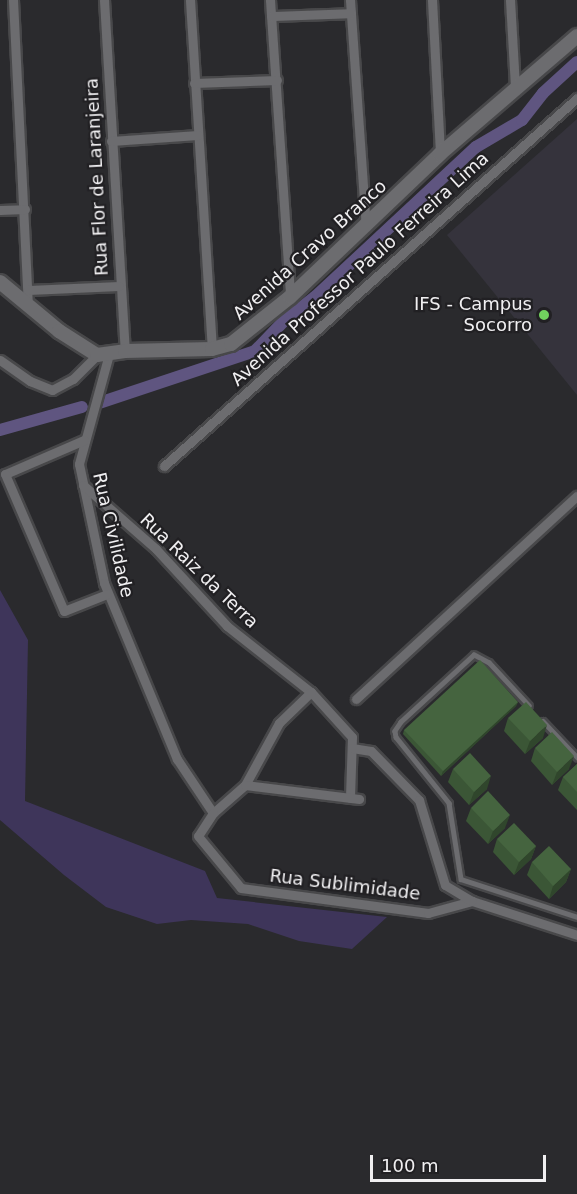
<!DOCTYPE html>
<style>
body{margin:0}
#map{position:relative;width:577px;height:1194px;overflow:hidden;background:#2a2a2d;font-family:"DejaVu Sans",sans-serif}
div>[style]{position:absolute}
.built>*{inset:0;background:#35333c}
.green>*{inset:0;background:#3e355a}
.canal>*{height:12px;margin:-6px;padding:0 6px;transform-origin:6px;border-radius:6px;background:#5f5580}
.roads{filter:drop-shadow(2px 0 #48484a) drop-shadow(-2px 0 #48484a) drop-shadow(0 2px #48484a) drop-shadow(0 -2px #48484a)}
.lane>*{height:4.5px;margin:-2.25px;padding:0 2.25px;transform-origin:2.25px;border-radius:2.25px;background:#6c6c6f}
.street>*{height:9px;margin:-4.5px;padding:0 4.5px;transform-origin:4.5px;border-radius:4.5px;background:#6c6c6f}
.secondary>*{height:14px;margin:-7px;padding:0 7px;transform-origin:7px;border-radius:7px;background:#6c6c6f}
.wall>*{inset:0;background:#3b5636}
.shaded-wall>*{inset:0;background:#30462c}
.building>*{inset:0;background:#45643f}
.dots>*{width:16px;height:16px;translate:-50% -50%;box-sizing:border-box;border:3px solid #212023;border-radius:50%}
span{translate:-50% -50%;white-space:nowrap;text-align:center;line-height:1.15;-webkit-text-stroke:4.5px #212023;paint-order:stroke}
.street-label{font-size:18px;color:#f0eff1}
.poi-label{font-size:18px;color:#f0eff1}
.right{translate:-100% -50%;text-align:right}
.scale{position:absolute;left:370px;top:1155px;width:176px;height:27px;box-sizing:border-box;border:3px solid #f0eff1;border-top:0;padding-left:8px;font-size:18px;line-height:21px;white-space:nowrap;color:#f0eff1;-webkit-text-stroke:4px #212023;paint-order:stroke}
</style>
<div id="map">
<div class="built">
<div style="clip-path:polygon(577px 119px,577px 395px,447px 235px)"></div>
</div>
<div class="green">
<div style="clip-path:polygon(0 590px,28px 640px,25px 801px,205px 871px,217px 898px,387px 917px,352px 949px,299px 941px,248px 924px,191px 920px,157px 924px,106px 907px,64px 875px,0 820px)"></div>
</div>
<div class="canal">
<div style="left:99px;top:403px;width:164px;rotate:-18.4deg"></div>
<div style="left:255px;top:351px;width:42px;rotate:-46deg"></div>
<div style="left:284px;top:321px;width:39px;rotate:-38deg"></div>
<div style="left:315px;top:297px;width:220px;rotate:-43deg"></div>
<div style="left:476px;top:147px;width:53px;rotate:-30.4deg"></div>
<div style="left:522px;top:120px;width:34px;rotate:-52deg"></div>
<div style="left:543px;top:93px;width:46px;rotate:-42.4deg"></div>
<div style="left:0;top:430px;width:85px;rotate:-15.7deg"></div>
</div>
<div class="roads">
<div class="lane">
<div style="left:529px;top:706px;width:59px;rotate:-132.9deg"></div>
<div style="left:489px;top:663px;width:17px;rotate:-152deg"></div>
<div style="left:474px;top:655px;width:99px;rotate:137.5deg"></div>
<div style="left:401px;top:722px;width:11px;rotate:124deg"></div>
<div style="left:395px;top:731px;width:6px;rotate:81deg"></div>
<div style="left:396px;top:737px;width:85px;rotate:51.2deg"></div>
<div style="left:449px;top:803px;width:77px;rotate:81deg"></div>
<div style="left:461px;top:879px;width:122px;rotate:18.1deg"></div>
<div style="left:543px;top:721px;width:50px;rotate:46.6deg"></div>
</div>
<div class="street">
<div style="left:13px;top:0;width:306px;rotate:87.2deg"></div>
<div style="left:104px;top:0;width:352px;rotate:86.6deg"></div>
<div style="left:190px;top:0;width:350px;rotate:86.4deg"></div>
<div style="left:270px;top:0;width:298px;rotate:86.1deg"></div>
<div style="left:350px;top:0;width:227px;rotate:86deg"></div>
<div style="left:432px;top:0;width:154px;rotate:87deg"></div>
<div style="left:510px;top:0;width:88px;rotate:86.7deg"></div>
<div style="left:271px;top:16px;width:80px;rotate:-2.1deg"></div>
<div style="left:194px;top:83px;width:83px;rotate:-2.1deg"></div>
<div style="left:111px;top:141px;width:87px;rotate:-3.9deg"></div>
<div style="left:0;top:210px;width:25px;rotate:-2deg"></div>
<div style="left:28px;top:290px;width:91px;rotate:-2.5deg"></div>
<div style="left:109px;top:354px;width:114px;rotate:105.3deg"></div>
<div style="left:79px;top:464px;width:122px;rotate:78.1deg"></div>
<div style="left:104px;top:583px;width:191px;rotate:67.5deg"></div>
<div style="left:177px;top:759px;width:65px;rotate:56.3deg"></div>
<div style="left:0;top:360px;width:37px;rotate:35deg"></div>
<div style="left:30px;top:381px;width:24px;rotate:22deg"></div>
<div style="left:52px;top:390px;width:24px;rotate:-28deg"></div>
<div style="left:73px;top:379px;width:34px;rotate:-45deg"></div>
<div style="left:84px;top:440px;width:86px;rotate:156.7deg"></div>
<div style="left:5px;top:474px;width:149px;rotate:66.7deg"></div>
<div style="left:64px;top:611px;width:46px;rotate:-21.6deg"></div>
<div style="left:164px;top:466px;width:553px;rotate:-41.7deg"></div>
<div style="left:83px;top:485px;width:97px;rotate:41.2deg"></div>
<div style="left:156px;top:549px;width:105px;rotate:47.3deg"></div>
<div style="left:227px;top:626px;width:107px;rotate:38.2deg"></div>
<div style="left:311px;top:692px;width:61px;rotate:47.7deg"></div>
<div style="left:352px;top:737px;width:61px;rotate:91.9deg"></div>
<div style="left:311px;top:692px;width:45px;rotate:135.9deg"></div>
<div style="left:279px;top:723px;width:71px;rotate:118.7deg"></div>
<div style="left:245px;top:785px;width:43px;rotate:138.8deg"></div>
<div style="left:213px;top:813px;width:27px;rotate:123deg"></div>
<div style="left:198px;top:836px;width:67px;rotate:50.4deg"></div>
<div style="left:241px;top:888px;width:189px;rotate:7.6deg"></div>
<div style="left:428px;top:913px;width:46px;rotate:-15.3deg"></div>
<div style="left:472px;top:901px;width:110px;rotate:17.9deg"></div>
<div style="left:356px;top:699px;width:300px;rotate:-42.6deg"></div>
<div style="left:352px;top:748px;width:19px;rotate:9deg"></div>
<div style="left:371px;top:751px;width:69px;rotate:45.6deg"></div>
<div style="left:419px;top:800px;width:89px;rotate:73deg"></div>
<div style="left:445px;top:885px;width:31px;rotate:31deg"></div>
<div style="left:245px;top:785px;width:115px;rotate:7deg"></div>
</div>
<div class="secondary">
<div style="left:0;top:282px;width:77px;rotate:39.7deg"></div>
<div style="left:59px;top:331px;width:45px;rotate:32.3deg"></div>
<div style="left:97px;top:355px;width:28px;rotate:-8deg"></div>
<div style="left:125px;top:351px;width:87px;rotate:-1.3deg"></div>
<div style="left:212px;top:349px;width:20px;rotate:-15deg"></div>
<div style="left:231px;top:344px;width:75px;rotate:-38.5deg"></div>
<div style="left:290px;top:297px;width:207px;rotate:-43.6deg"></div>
<div style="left:440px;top:154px;width:181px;rotate:-40.7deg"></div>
</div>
</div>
<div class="wall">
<div style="clip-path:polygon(518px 702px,516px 706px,441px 776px,403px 734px,404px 730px)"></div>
<div style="clip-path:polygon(508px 718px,543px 738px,525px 754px,504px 731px)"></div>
<div style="clip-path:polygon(535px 748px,569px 769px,552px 785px,531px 761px)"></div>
<div style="clip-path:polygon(577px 764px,577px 810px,558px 790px,563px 777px)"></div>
<div style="clip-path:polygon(453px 769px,487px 789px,469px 805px,448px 782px)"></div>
<div style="clip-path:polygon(471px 808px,505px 828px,488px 844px,466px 821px)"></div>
<div style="clip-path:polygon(497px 839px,536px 846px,531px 859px,514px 875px,493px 852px)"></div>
<div style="clip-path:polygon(532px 862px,571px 869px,566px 882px,549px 899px,527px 875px)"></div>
</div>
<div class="shaded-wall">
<div style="clip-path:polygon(518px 702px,516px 706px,441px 776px,443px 771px)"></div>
<div style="clip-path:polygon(547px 725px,543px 738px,525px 754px,530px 741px)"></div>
<div style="clip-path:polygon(574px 756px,569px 769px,552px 785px,557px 772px)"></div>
<div style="clip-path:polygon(491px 776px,487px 789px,469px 805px,474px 792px)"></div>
<div style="clip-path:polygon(510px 815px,505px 828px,488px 844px,493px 831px)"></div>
<div style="clip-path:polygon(536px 846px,531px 859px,514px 875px,519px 862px)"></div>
<div style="clip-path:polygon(571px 869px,566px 882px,549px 899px,553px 886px)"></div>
</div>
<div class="building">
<div style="clip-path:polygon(480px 660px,518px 702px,443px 771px,404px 730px)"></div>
<div style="clip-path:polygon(526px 702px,547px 725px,530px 741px,508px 718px)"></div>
<div style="clip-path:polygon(552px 732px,574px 756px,557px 772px,535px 748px)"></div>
<div style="clip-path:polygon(470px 753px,491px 776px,474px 792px,453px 769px)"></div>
<div style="clip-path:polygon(577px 764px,577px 792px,563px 777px)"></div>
<div style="clip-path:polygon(488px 791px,510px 815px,493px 831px,471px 808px)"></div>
<div style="clip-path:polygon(514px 823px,536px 846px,519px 862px,497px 839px)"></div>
<div style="clip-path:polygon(549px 846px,571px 869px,553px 886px,532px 862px)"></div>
</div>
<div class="dots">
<div style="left:544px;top:315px;background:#71d25e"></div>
</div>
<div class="street-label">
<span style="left:97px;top:177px;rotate:-93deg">Rua Flor de Laranjeira</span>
<span style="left:310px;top:250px;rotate:-42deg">Avenida Cravo Branco</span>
<span style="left:360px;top:269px;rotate:-42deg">Avenida Professor Paulo Ferreira Lima</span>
<span style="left:113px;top:535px;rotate:77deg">Rua Civilidade</span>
<span style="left:199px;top:571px;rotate:44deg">Rua Raiz da Terra</span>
<span style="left:345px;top:885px;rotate:7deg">Rua Sublimidade</span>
</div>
<div class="poi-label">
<span class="right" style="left:532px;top:315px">IFS - Campus<br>Socorro</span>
</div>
<div class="scale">100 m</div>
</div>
